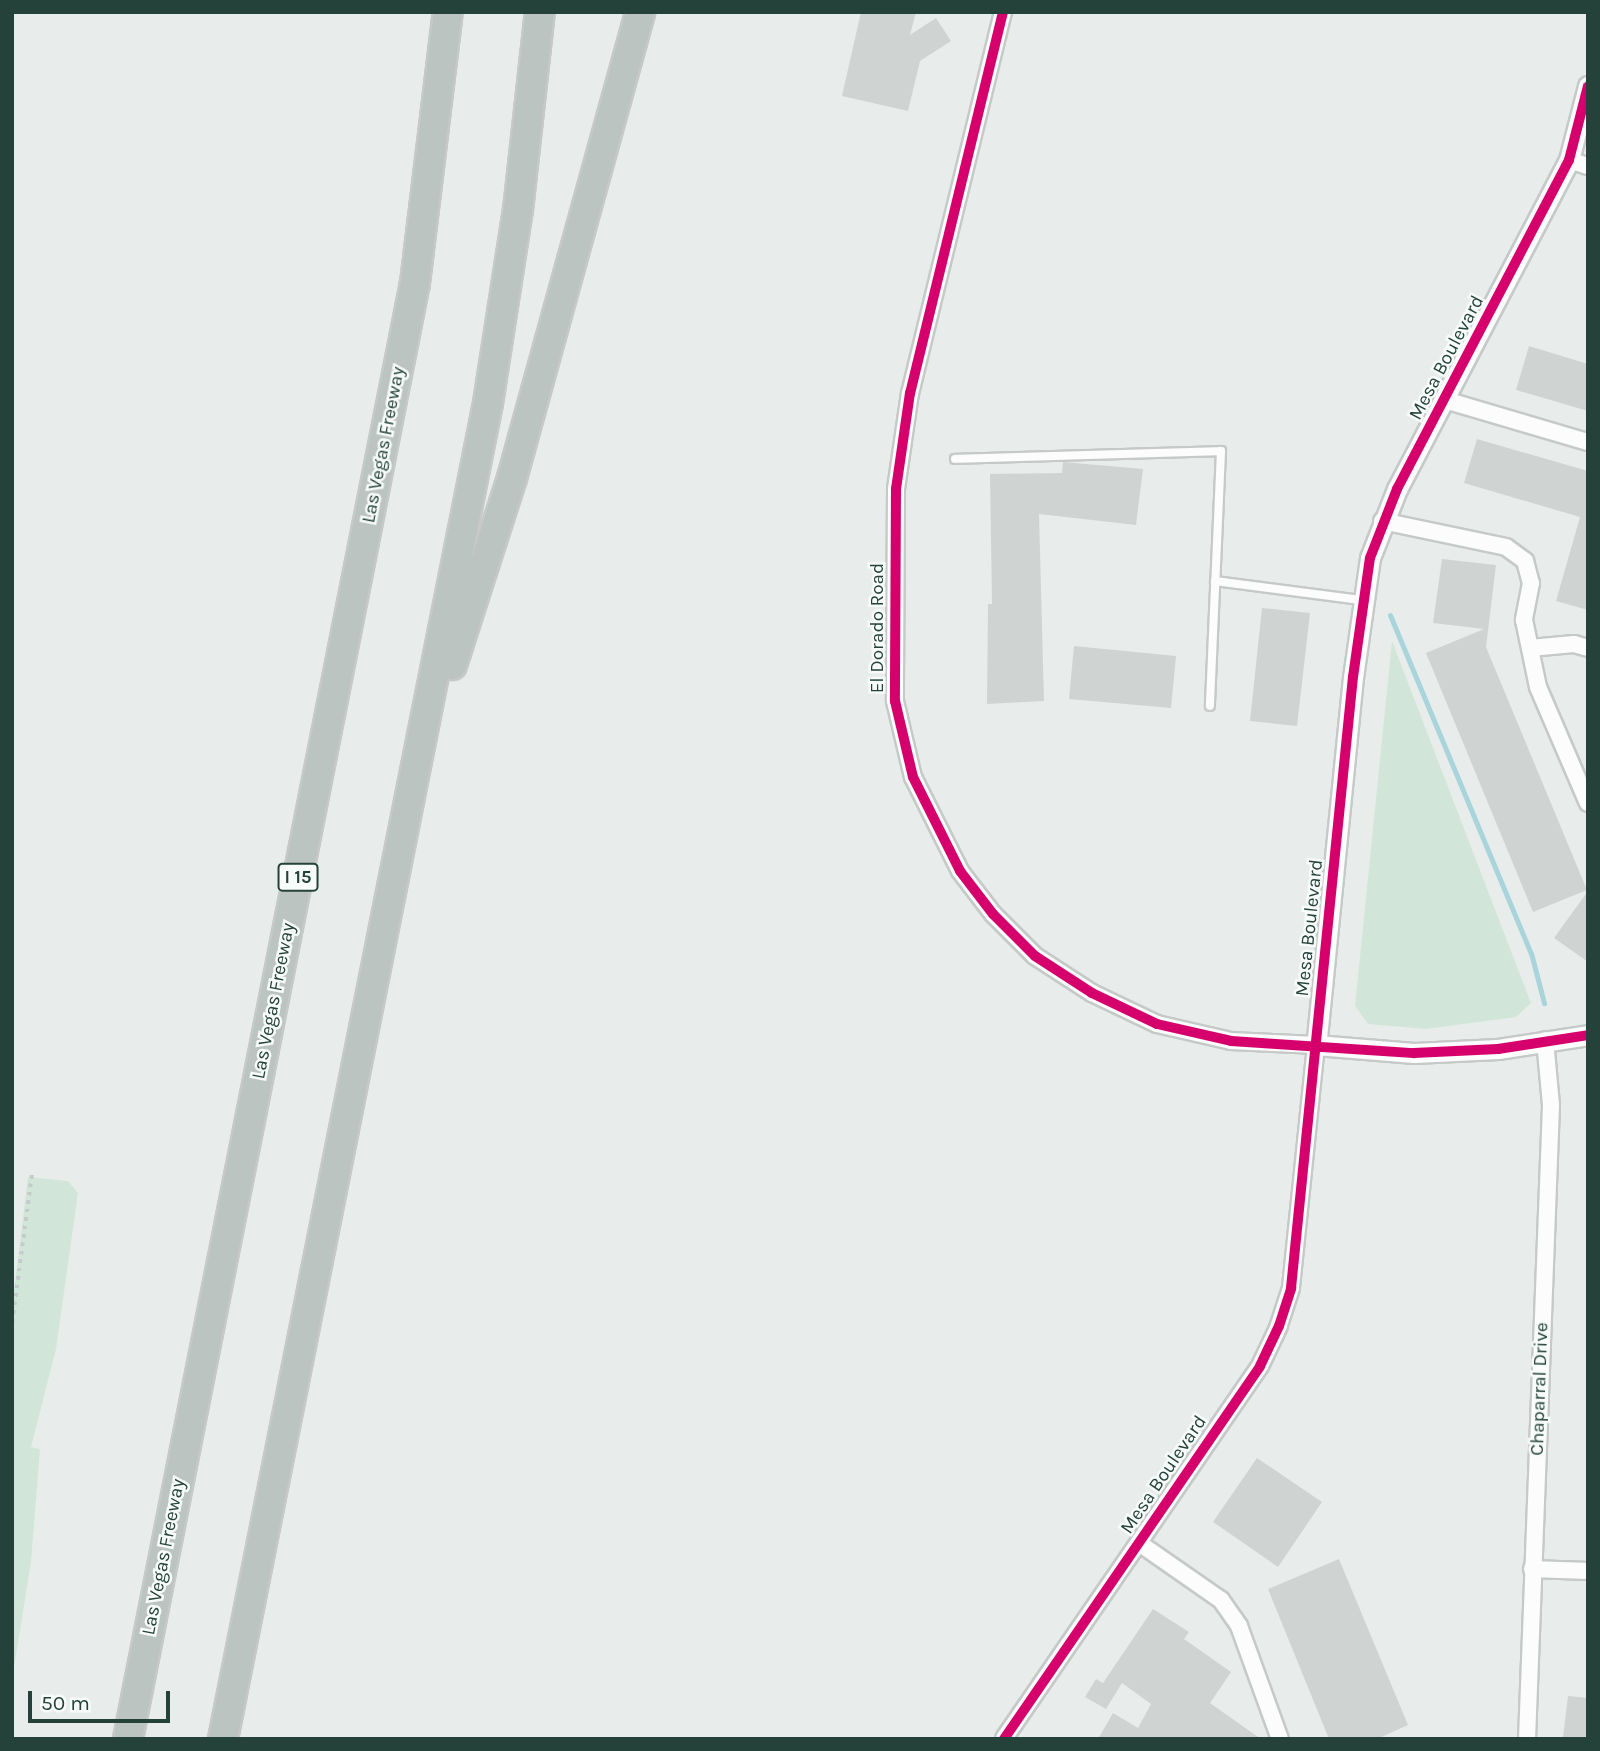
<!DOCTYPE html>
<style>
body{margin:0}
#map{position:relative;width:1600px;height:1751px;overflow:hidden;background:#e8edeb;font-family:Karla,sans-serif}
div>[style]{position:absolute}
.green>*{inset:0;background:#d1e6d8}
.stream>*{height:5px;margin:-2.5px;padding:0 2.5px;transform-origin:2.5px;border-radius:2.5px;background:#a9d4db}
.building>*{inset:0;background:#cfd4d2}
.path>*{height:3.5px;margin-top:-1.75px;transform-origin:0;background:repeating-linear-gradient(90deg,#c3ccca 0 3.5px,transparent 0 8.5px)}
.roads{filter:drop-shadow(2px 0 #c5cac8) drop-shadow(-2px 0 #c5cac8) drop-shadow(0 2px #c5cac8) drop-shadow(0 -2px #c5cac8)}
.service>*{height:8px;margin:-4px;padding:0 4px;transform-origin:4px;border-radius:4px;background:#fcfcfc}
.minor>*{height:16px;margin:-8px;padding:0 8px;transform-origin:8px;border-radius:8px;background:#fcfcfc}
.tertiary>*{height:19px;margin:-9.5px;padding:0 9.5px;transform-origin:9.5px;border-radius:9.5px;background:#fcfcfc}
.motorway>*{height:28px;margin:-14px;padding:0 14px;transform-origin:14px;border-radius:14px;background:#bcc4c2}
.cycleway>*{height:10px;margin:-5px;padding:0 5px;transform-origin:5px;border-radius:5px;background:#d6006c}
span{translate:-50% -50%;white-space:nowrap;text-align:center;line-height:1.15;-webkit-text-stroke:5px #f7fbf9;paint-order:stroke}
.shield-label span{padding:2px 5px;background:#f7fbf9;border:2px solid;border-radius:5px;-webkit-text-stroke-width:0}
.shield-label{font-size:18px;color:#24423a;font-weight:700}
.street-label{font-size:19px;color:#24423a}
.frame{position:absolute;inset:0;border:14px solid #24423a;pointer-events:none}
.scale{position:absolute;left:28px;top:1691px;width:142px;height:32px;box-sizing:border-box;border:4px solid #24423a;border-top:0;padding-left:9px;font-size:21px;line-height:24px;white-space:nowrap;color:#24423a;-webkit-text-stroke:5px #f7fbf9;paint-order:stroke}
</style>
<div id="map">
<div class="green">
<div style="clip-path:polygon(1392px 641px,1531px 1003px,1516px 1017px,1426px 1029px,1368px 1024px,1355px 1006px)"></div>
<div style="clip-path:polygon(28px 1177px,68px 1181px,78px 1193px,56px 1349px,31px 1447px,40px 1449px,31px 1562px,12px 1680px,12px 1308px)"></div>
</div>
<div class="stream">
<div style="left:1390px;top:615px;width:366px;rotate:67.4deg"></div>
<div style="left:1531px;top:953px;width:52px;rotate:75.4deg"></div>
</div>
<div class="building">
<div style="clip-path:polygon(861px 12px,916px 12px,910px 35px,936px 18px,951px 41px,920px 61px,908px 111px,842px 96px)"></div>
<div style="clip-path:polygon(1529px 346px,1588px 364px,1588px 411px,1516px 390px)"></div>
<div style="clip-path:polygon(1477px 439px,1588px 471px,1588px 610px,1556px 601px,1580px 517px,1464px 483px)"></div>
<div style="clip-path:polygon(1063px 462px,1143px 469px,1136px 525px,1039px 514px,1044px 701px,987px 704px,988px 604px,992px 604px,990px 474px,1062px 473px)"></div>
<div style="clip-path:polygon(1442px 559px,1496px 565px,1486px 647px,1587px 890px,1533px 912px,1426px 653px,1484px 629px,1433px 623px)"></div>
<div style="clip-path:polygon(1262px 608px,1310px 613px,1297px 726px,1250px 721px)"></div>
<div style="clip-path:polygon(1074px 646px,1176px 656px,1171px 708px,1069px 699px)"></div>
<div style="clip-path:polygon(1588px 891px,1588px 962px,1554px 938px)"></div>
<div style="clip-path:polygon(1257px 1458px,1322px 1502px,1278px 1567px,1213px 1522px)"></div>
<div style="clip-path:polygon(1339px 1559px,1408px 1725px,1377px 1739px,1329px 1739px,1268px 1589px)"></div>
<div style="clip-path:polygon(1153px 1609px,1189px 1632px,1184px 1639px,1231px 1672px,1210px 1703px,1261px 1739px,1098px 1739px,1113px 1713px,1138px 1728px,1151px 1704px,1122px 1683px,1106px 1709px,1085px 1697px,1096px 1679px,1103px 1683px)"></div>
<div style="clip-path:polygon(1568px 1696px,1588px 1698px,1588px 1739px,1563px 1737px)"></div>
</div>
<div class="path">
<div style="left:12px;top:1322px;width:150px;rotate:-82.4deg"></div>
</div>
<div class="roads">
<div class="service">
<div style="left:955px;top:459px;width:266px;rotate:-1.7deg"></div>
<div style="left:1221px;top:451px;width:255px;rotate:92.5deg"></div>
<div style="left:1215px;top:581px;width:147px;rotate:7.4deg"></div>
</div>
<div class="minor">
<div style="left:1003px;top:12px;width:392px;rotate:103.7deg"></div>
<div style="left:910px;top:393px;width:97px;rotate:98.3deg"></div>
<div style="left:896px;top:489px;width:212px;rotate:90.3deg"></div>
<div style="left:895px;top:701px;width:78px;rotate:76.7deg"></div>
<div style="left:913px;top:777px;width:105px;rotate:63.4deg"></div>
<div style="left:960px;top:871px;width:54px;rotate:52.5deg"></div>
<div style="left:993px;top:914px;width:59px;rotate:45deg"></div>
<div style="left:1035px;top:956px;width:68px;rotate:33deg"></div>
<div style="left:1092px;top:993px;width:72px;rotate:25.5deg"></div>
<div style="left:1157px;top:1024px;width:76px;rotate:12.9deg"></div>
<div style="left:1231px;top:1041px;width:85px;rotate:2.7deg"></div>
<div style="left:1316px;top:1045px;width:244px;rotate:95.9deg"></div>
<div style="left:1291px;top:1288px;width:40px;rotate:108deg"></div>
<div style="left:1279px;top:1326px;width:44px;rotate:115.4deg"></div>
<div style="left:1260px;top:1366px;width:452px;rotate:124.5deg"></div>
<div style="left:1569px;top:160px;width:20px;rotate:18deg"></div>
<div style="left:1445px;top:400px;width:149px;rotate:16.4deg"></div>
<div style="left:1382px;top:521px;width:127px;rotate:11.8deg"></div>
<div style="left:1506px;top:547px;width:24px;rotate:36deg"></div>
<div style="left:1525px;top:561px;width:23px;rotate:75deg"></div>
<div style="left:1531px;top:583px;width:38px;rotate:101deg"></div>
<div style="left:1524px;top:620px;width:68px;rotate:78.2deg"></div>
<div style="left:1538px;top:687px;width:126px;rotate:66.7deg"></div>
<div style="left:1530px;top:648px;width:44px;rotate:-5.2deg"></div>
<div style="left:1574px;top:644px;width:15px;rotate:16deg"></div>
<div style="left:1139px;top:1543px;width:100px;rotate:34.8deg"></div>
<div style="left:1221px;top:1600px;width:32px;rotate:55deg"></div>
<div style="left:1239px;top:1626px;width:120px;rotate:70.1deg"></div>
<div style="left:1532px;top:1569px;width:56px;rotate:2deg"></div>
<div style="left:1527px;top:1739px;width:634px;rotate:-87.83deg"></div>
<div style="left:1551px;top:1105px;width:65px;rotate:-95.3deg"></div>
</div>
<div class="tertiary">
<div style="left:1588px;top:86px;width:76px;rotate:104.4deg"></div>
<div style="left:1569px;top:160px;width:371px;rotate:117.6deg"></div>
<div style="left:1397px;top:489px;width:74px;rotate:111.4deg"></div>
<div style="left:1370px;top:558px;width:120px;rotate:98.1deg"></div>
<div style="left:1353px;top:677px;width:370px;rotate:95.7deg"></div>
<div style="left:1316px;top:1045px;width:98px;rotate:4.7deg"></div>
<div style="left:1414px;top:1053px;width:84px;rotate:-2.7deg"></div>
<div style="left:1498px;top:1049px;width:91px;rotate:-8.8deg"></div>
</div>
<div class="motorway">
<div style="left:452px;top:665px;width:196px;rotate:-72.2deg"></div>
<div style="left:512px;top:478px;width:483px;rotate:-74.6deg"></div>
<div style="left:128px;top:1739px;width:1484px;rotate:-78.85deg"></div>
<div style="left:415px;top:283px;width:273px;rotate:-83.1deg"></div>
<div style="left:223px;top:1739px;width:1362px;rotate:-78.78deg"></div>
<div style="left:488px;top:403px;width:195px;rotate:-81.2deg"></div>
<div style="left:518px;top:210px;width:199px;rotate:-83.7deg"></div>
</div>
</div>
<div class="cycleway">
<div style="left:1003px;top:12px;width:392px;rotate:103.7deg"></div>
<div style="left:910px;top:393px;width:97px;rotate:98.3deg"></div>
<div style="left:896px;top:489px;width:212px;rotate:90.3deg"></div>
<div style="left:895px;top:701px;width:78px;rotate:76.7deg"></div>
<div style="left:913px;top:777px;width:105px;rotate:63.4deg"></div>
<div style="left:960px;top:871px;width:54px;rotate:52.5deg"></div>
<div style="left:993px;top:914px;width:59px;rotate:45deg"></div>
<div style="left:1035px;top:956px;width:68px;rotate:33deg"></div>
<div style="left:1092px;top:993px;width:72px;rotate:25.5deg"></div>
<div style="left:1157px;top:1024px;width:76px;rotate:12.9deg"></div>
<div style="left:1231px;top:1041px;width:183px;rotate:3.8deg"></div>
<div style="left:1414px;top:1053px;width:84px;rotate:-2.7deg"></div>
<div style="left:1498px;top:1049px;width:91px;rotate:-8.8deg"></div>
<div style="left:1004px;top:1739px;width:452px;rotate:-55.5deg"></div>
<div style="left:1260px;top:1366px;width:44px;rotate:-64.6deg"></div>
<div style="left:1279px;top:1326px;width:40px;rotate:-72deg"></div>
<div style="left:1291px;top:1288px;width:614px;rotate:-84.21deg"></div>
<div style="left:1353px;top:677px;width:120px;rotate:-81.9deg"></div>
<div style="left:1370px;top:558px;width:74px;rotate:-68.6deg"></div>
<div style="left:1397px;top:489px;width:371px;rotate:-62.4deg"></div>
<div style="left:1569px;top:160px;width:76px;rotate:-75.6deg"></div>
</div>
<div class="shield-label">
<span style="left:298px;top:877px">I 15</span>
</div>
<div class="street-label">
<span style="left:1447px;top:358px;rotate:-62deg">Mesa Boulevard</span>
<span style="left:384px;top:445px;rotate:-79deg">Las Vegas Freeway</span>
<span style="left:878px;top:628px;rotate:-90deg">El Dorado Road</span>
<span style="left:1310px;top:928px;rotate:-84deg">Mesa Boulevard</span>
<span style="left:274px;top:1001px;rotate:-79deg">Las Vegas Freeway</span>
<span style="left:1540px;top:1389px;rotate:-88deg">Chaparral Drive</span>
<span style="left:1164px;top:1475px;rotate:-56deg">Mesa Boulevard</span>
<span style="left:164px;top:1557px;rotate:-79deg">Las Vegas Freeway</span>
</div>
<div class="frame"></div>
<div class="scale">50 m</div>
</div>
